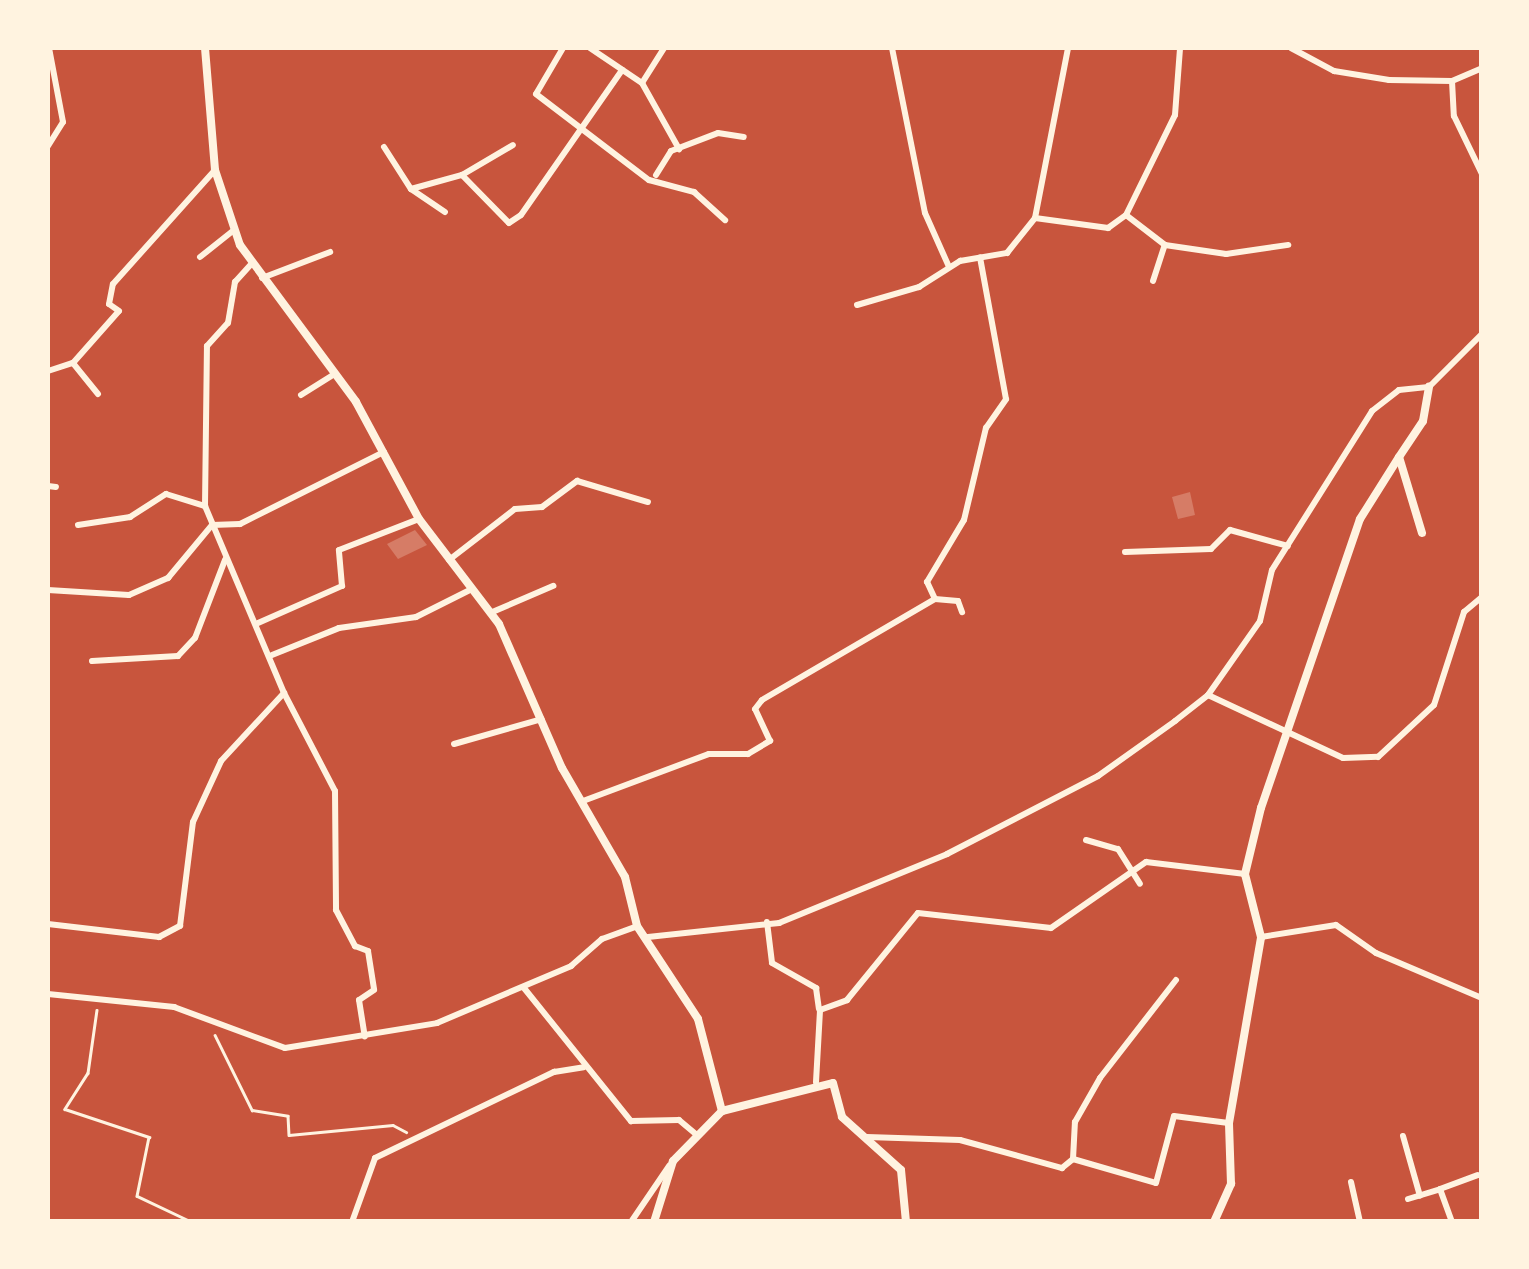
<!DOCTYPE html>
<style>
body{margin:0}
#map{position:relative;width:1529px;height:1269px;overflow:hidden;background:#c8553d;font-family:Commissioner,sans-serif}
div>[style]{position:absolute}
.building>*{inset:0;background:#d67c66}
.path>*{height:2.5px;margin:-1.25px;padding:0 1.25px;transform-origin:1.25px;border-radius:1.25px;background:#fff3e0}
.minor>*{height:6px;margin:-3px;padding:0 3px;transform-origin:3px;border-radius:3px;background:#fff3e0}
.tertiary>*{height:8px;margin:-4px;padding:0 4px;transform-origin:4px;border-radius:4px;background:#fff3e0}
span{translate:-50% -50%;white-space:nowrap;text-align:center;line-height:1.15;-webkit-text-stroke:8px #fff3e0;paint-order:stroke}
.frame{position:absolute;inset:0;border:50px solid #fff3e0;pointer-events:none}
</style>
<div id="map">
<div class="building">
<div style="clip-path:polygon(1190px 492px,1195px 515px,1178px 519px,1172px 497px)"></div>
<div style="clip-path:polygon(415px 530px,427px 545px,398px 559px,387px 544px)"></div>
</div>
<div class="path">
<div style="left:97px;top:1010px;width:64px;rotate:98.1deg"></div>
<div style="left:88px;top:1073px;width:43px;rotate:122.6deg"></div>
<div style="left:65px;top:1109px;width:89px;rotate:18.4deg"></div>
<div style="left:149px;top:1137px;width:60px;rotate:101.5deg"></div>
<div style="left:137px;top:1196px;width:61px;rotate:25.3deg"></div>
<div style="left:215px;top:1035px;width:84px;rotate:63.7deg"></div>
<div style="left:252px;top:1110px;width:36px;rotate:9deg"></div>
<div style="left:288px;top:1116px;width:19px;rotate:87deg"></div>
<div style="left:289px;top:1135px;width:104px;rotate:-5.5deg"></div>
<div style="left:393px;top:1125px;width:15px;rotate:28deg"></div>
</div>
<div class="minor">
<div style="left:563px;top:48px;width:53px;rotate:120.4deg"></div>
<div style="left:536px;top:94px;width:142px;rotate:37.3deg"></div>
<div style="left:649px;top:180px;width:47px;rotate:14.9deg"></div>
<div style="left:694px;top:192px;width:42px;rotate:42.1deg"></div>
<div style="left:590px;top:48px;width:63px;rotate:33.9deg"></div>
<div style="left:642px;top:83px;width:76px;rotate:60.7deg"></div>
<div style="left:892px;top:48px;width:168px;rotate:78.7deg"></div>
<div style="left:925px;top:213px;width:59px;rotate:66deg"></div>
<div style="left:1291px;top:48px;width:49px;rotate:28.1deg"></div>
<div style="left:1334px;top:71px;width:56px;rotate:9.3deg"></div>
<div style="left:1389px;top:80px;width:63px;rotate:0.9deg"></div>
<div style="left:1452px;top:81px;width:33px;rotate:-23deg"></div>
<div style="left:1452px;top:81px;width:35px;rotate:87deg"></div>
<div style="left:1454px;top:116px;width:64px;rotate:64.2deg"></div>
<div style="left:642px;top:83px;width:41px;rotate:-57.8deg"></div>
<div style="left:48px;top:146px;width:28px;rotate:-58deg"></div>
<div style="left:63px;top:122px;width:75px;rotate:-100.7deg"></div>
<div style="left:384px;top:147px;width:50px;rotate:57.3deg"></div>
<div style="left:411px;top:189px;width:41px;rotate:34.1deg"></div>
<div style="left:462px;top:175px;width:67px;rotate:45.6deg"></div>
<div style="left:509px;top:223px;width:14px;rotate:-34deg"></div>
<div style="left:521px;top:215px;width:177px;rotate:-55.1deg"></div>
<div style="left:656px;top:175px;width:28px;rotate:-58deg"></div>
<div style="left:671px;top:151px;width:50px;rotate:-21deg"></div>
<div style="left:718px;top:133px;width:26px;rotate:9deg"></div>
<div style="left:411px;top:189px;width:53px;rotate:-15.4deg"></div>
<div style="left:462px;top:175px;width:59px;rotate:-30.5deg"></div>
<div style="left:1035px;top:218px;width:173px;rotate:-79deg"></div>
<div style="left:1165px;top:245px;width:62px;rotate:8.4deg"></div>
<div style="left:1226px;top:254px;width:63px;rotate:-8.3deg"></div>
<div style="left:200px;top:257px;width:43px;rotate:-38.5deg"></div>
<div style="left:262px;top:278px;width:73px;rotate:-20.9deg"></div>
<div style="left:1153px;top:281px;width:38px;rotate:-72deg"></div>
<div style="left:1165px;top:245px;width:49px;rotate:-142.4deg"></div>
<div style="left:1126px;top:215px;width:111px;rotate:-63.9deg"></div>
<div style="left:1175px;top:115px;width:67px;rotate:-85.7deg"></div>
<div style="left:857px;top:305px;width:65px;rotate:-16.2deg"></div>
<div style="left:919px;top:287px;width:49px;rotate:-32.4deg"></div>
<div style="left:960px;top:261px;width:48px;rotate:-9.7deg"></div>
<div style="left:1007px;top:253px;width:45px;rotate:-51.3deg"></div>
<div style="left:1035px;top:218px;width:74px;rotate:7.8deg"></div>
<div style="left:1108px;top:228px;width:22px;rotate:-36deg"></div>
<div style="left:48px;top:371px;width:26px;rotate:-18deg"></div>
<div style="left:98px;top:394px;width:40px;rotate:-129deg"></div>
<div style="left:73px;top:363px;width:69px;rotate:-48.5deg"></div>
<div style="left:119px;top:311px;width:12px;rotate:-145deg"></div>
<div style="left:109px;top:304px;width:20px;rotate:-79deg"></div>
<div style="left:113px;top:284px;width:153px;rotate:-48.2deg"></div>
<div style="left:301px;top:395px;width:40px;rotate:-32deg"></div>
<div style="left:48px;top:486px;width:8px;rotate:7deg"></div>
<div style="left:78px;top:525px;width:53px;rotate:-8.7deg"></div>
<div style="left:130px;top:517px;width:43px;rotate:-32.6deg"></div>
<div style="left:166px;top:494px;width:41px;rotate:17.1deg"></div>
<div style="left:1125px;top:552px;width:86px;rotate:-2deg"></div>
<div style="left:1211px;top:549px;width:27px;rotate:-45deg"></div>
<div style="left:1230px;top:530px;width:60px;rotate:15.4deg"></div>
<div style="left:449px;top:560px;width:83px;rotate:-37.7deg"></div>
<div style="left:515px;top:509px;width:27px;rotate:-4deg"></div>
<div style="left:542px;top:507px;width:44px;rotate:-36.6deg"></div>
<div style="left:577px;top:481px;width:74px;rotate:16.5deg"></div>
<div style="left:48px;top:590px;width:81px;rotate:3.5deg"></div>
<div style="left:129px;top:595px;width:43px;rotate:-23.6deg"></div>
<div style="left:168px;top:578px;width:69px;rotate:-50.3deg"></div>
<div style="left:212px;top:525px;width:28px;rotate:-2deg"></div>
<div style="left:240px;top:524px;width:161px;rotate:-26.6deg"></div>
<div style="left:935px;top:599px;width:19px;rotate:-115deg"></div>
<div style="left:927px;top:582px;width:72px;rotate:-59.2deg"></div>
<div style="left:964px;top:520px;width:95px;rotate:-76.6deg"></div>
<div style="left:986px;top:428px;width:35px;rotate:-55deg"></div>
<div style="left:1006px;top:399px;width:144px;rotate:-100.4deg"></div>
<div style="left:490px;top:613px;width:69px;rotate:-23.2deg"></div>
<div style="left:258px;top:623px;width:92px;rotate:-23.8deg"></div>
<div style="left:342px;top:586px;width:36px;rotate:-95deg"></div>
<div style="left:339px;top:550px;width:86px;rotate:-21.2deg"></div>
<div style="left:272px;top:655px;width:72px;rotate:-21.9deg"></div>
<div style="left:339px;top:628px;width:78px;rotate:-8.1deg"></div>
<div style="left:416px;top:617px;width:63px;rotate:-26.6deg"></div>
<div style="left:92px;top:661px;width:86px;rotate:-3.3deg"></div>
<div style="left:178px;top:656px;width:25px;rotate:-47deg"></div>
<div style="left:195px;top:638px;width:84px;rotate:-69deg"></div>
<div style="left:284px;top:693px;width:110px;rotate:62.5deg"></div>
<div style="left:335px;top:791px;width:119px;rotate:89.5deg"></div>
<div style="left:336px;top:910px;width:41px;rotate:62.2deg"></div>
<div style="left:355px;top:946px;width:14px;rotate:21deg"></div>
<div style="left:368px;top:951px;width:39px;rotate:81deg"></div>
<div style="left:374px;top:990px;width:18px;rotate:146deg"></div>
<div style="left:359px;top:1000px;width:37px;rotate:81deg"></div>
<div style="left:1208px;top:695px;width:149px;rotate:25deg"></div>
<div style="left:1343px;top:758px;width:35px;rotate:-2deg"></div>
<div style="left:1378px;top:757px;width:76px;rotate:-42.9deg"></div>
<div style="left:1434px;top:705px;width:98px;rotate:-72.1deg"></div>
<div style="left:1464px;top:612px;width:23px;rotate:-40deg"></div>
<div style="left:454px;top:744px;width:91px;rotate:-15.9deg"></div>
<div style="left:583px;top:801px;width:134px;rotate:-20.5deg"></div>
<div style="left:709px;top:754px;width:39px"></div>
<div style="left:748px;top:754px;width:26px;rotate:-31deg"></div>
<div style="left:770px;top:741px;width:35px;rotate:-115deg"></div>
<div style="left:755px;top:709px;width:11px;rotate:-52deg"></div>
<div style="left:762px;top:700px;width:200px;rotate:-30.3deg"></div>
<div style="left:935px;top:599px;width:23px;rotate:5deg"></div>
<div style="left:958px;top:601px;width:12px;rotate:70deg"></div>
<div style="left:1086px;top:840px;width:33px;rotate:16deg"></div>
<div style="left:1118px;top:849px;width:41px;rotate:57.8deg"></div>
<div style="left:767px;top:922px;width:41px;rotate:83deg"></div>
<div style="left:772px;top:963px;width:51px;rotate:29.6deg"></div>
<div style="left:816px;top:988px;width:21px;rotate:82deg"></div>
<div style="left:48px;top:924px;width:112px;rotate:6.7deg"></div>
<div style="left:159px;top:937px;width:24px;rotate:-28deg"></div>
<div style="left:180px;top:926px;width:105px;rotate:-82.9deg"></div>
<div style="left:193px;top:822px;width:67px;rotate:-65.3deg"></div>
<div style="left:221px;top:761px;width:93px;rotate:-47.2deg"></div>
<div style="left:284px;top:693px;width:203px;rotate:-112.9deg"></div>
<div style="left:205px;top:506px;width:160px;rotate:-89.3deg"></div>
<div style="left:207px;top:346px;width:31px;rotate:-48deg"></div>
<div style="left:228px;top:323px;width:42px;rotate:-80.3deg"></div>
<div style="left:235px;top:282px;width:24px;rotate:-48deg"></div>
<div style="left:648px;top:937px;width:132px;rotate:-6.1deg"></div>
<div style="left:779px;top:923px;width:182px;rotate:-22.3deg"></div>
<div style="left:947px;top:854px;width:170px;rotate:-27.3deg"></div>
<div style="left:1098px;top:776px;width:95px;rotate:-35.5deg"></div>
<div style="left:1175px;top:721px;width:42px;rotate:-38.2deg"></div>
<div style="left:1208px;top:695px;width:90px;rotate:-54.9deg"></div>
<div style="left:1260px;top:621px;width:52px;rotate:-76.8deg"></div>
<div style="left:1272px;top:570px;width:188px;rotate:-57.8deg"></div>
<div style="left:1372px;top:411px;width:34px;rotate:-38deg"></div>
<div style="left:1399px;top:390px;width:30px;rotate:-6deg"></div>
<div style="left:1429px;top:387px;width:75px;rotate:-45deg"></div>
<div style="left:1261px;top:937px;width:76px;rotate:-9.1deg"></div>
<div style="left:1336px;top:925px;width:49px;rotate:35deg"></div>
<div style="left:1376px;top:953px;width:115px;rotate:23deg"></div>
<div style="left:524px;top:988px;width:171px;rotate:51.2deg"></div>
<div style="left:631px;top:1121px;width:48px;rotate:-1.2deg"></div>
<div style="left:679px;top:1120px;width:23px;rotate:40deg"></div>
<div style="left:48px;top:994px;width:127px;rotate:5.9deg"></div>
<div style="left:174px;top:1007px;width:118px;rotate:20.3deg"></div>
<div style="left:285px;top:1048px;width:154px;rotate:-9.3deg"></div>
<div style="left:437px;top:1023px;width:146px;rotate:-23deg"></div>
<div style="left:571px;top:966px;width:41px;rotate:-41.1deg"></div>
<div style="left:602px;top:939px;width:37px;rotate:-20deg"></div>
<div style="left:816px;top:1082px;width:72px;rotate:-86.8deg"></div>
<div style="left:820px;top:1010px;width:29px;rotate:-20deg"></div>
<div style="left:847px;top:1000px;width:112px;rotate:-50.8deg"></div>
<div style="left:918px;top:913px;width:134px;rotate:6.4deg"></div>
<div style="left:1051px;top:928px;width:116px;rotate:-34.8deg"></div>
<div style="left:1146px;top:862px;width:100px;rotate:6.9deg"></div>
<div style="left:1403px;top:1136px;width:62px;rotate:74.2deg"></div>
<div style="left:867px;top:1137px;width:93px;rotate:1.8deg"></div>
<div style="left:960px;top:1140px;width:106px;rotate:15.4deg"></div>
<div style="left:1062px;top:1168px;width:14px;rotate:-39deg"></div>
<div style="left:1073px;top:1159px;width:37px;rotate:-87deg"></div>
<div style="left:1075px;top:1122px;width:51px;rotate:-60.4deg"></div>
<div style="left:1100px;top:1078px;width:124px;rotate:-52.2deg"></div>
<div style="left:1073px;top:1159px;width:86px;rotate:16.1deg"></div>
<div style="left:1156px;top:1183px;width:69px;rotate:-75deg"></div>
<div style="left:1174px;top:1116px;width:55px;rotate:7.3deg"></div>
<div style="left:1351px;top:1182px;width:41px;rotate:77.3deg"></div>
<div style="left:1408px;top:1199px;width:34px;rotate:-17deg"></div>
<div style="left:352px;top:1222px;width:68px;rotate:-70.2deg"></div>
<div style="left:375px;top:1158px;width:199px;rotate:-25.7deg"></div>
<div style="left:554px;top:1072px;width:30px;rotate:-9deg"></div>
<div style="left:631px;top:1222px;width:68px;rotate:-55.8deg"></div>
<div style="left:1452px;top:1222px;width:35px;rotate:-110deg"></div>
<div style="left:1440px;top:1189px;width:40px;rotate:-20.2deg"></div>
</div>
<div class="tertiary">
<div style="left:205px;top:48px;width:122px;rotate:85.3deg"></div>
<div style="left:215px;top:170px;width:79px;rotate:71.6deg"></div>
<div style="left:240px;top:245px;width:195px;rotate:53.5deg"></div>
<div style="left:356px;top:402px;width:133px;rotate:61.7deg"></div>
<div style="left:419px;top:519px;width:132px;rotate:52.7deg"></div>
<div style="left:499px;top:624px;width:157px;rotate:66.4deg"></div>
<div style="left:562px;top:768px;width:126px;rotate:60deg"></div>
<div style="left:625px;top:877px;width:50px;rotate:76.2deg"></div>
<div style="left:637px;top:926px;width:111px;rotate:56.7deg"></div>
<div style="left:698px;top:1019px;width:95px;rotate:75.4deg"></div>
<div style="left:722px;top:1111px;width:70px;rotate:134.4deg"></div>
<div style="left:673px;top:1161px;width:64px;rotate:107.3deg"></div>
<div style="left:1422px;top:533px;width:79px;rotate:-106.8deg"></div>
<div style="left:1399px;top:457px;width:43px;rotate:-56.3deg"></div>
<div style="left:1423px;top:421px;width:35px;rotate:-80deg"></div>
<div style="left:722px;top:1111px;width:114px;rotate:-14.2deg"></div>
<div style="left:833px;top:1083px;width:35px;rotate:75deg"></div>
<div style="left:842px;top:1117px;width:79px;rotate:41.9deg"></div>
<div style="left:901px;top:1170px;width:52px;rotate:84.5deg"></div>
<div style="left:1214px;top:1222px;width:42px;rotate:-65.9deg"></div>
<div style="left:1231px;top:1184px;width:61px;rotate:-91.9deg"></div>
<div style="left:1229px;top:1123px;width:189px;rotate:-80.2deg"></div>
<div style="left:1261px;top:937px;width:65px;rotate:-104.3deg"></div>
<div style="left:1245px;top:874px;width:68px;rotate:-76.4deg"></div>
<div style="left:1261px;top:808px;width:305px;rotate:-71.1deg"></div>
<div style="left:1360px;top:519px;width:73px;rotate:-57.8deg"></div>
</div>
<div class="frame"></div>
</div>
